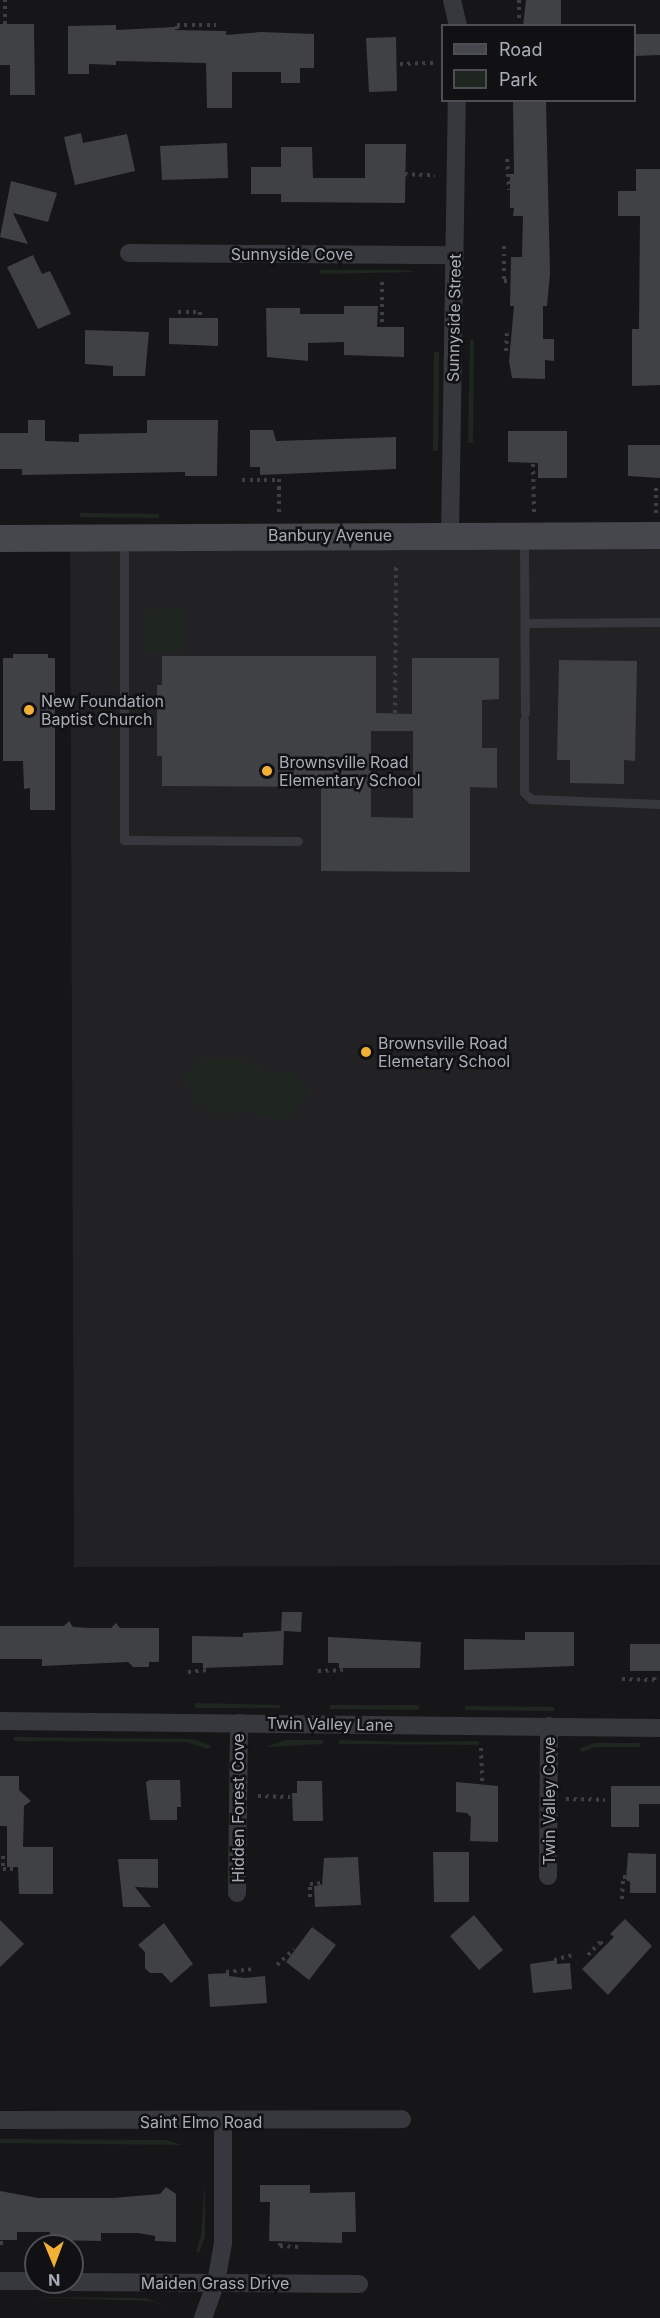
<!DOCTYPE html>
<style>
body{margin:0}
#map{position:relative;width:660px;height:2318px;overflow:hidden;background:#161618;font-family:Inter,sans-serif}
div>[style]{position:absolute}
.built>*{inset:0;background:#222225}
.green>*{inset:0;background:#1e261f}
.building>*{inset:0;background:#404145}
.path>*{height:4px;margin-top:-2px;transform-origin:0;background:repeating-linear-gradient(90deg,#3d3f44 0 3px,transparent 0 7.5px)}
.lane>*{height:9px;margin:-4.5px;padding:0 4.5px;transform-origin:4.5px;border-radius:4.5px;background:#37383d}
.street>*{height:18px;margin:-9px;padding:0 9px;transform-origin:9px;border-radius:9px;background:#37383d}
.secondary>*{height:27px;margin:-13.5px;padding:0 13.5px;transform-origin:13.5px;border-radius:13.5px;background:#45474d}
.dots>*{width:16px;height:16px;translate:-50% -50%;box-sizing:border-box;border:3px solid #111113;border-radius:50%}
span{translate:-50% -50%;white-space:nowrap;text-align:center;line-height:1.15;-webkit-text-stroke:5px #111113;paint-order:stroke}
.street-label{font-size:16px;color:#a8adb8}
.poi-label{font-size:16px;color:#a8adb8}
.left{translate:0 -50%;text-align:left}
.legend{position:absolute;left:441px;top:24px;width:195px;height:78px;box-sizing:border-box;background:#111113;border:2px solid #4d4f55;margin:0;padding:8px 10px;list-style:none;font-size:18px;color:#a8adb8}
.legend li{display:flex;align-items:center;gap:12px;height:30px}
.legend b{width:30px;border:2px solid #4d4f55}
.north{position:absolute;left:24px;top:2234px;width:60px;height:60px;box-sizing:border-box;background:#111113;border:2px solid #4d4f55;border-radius:50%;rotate:179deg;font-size:16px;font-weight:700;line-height:24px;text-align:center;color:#a8adb8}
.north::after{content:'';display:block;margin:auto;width:21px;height:27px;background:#f2b134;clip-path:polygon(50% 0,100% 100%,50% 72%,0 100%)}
</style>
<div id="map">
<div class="built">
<div style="clip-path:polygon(660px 535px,660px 1565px,74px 1567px,70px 538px)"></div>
</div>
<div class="green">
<div style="clip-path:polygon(320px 270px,403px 270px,418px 272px,320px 274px)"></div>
<div style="clip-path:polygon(470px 340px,474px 340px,473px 443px,468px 443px)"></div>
<div style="clip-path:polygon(434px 352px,439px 352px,438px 451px,433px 451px)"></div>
<div style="clip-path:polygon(80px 513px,159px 514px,159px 518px,80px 517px)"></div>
<div style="clip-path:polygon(147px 609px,182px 609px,182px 651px,146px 651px)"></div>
<div style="clip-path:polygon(222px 1058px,246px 1061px,269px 1075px,275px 1071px,293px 1075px,307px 1087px,308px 1094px,286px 1120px,261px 1116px,255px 1111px,217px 1114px,192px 1099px,187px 1074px,205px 1059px)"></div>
<div style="clip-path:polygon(195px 1703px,280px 1705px,280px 1708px,195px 1708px)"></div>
<div style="clip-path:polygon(330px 1705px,419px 1705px,419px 1710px,330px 1709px)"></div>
<div style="clip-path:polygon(465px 1706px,554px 1707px,554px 1711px,465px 1710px)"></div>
<div style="clip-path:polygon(14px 1737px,193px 1739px,211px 1746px,208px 1749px,186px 1742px,14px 1741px)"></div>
<div style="clip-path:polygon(285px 1740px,323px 1740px,323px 1744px,266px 1747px)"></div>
<div style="clip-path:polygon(339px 1740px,414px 1742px,479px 1741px,479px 1745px,339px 1744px)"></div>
<div style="clip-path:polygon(595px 1743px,640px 1743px,640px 1747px,595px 1747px,582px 1752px,579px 1749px)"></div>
<div style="clip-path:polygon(0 2139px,165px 2140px,183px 2145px,0 2143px)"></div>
<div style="clip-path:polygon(205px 2179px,205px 2237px,199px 2253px,196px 2252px,201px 2236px)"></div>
<div style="clip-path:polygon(23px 2297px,146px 2298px,169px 2307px,150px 2301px)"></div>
</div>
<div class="building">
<div style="clip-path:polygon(526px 0,561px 0,561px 26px,523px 26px)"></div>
<div style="clip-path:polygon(0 24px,34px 24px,35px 95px,10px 95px,10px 65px,0 65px)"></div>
<div style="clip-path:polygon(116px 25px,116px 30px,175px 27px,175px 30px,226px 31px,226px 35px,261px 32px,314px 34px,314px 68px,300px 68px,300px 83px,281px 83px,281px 72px,232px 72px,232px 108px,207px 108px,206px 63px,116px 61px,116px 65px,89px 64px,89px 74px,68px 74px,68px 26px)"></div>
<div style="clip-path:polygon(634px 34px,660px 34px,660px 55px,634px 56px)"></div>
<div style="clip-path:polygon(396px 37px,397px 91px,369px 92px,366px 38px)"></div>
<div style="clip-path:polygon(513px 100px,546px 100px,550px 274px,547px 306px,543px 306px,543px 339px,554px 339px,554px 361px,545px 360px,545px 379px,512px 378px,509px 361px,514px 306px,510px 306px,511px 257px,522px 257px,523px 216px,513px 216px,514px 208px,510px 208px,510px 174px,514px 174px)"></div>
<div style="clip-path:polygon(81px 133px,83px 143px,127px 134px,135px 171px,75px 185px,64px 137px)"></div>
<div style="clip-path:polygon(227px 143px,228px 178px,162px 180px,160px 146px)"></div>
<div style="clip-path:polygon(365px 144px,406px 144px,405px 203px,281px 202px,281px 194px,251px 194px,251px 167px,281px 167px,281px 147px,312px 147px,313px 178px,365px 178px)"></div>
<div style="clip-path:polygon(636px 169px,660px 169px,660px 385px,632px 386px,632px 329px,639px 329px,640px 216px,618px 216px,618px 191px,636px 191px)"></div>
<div style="clip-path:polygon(11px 181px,57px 193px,48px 222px,13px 213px,28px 244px,0 237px)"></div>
<div style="clip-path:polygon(33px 255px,42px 274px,50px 271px,71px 314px,38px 329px,7px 267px)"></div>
<div style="clip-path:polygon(344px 306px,378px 306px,377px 327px,404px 327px,404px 357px,344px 355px,344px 342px,308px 343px,308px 361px,267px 357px,266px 308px,300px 308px,300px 314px,344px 314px)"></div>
<div style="clip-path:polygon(169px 318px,218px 318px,218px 346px,169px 344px)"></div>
<div style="clip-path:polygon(85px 330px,149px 332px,145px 376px,113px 376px,113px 366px,85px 364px)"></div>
<div style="clip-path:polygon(28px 420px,45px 420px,45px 441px,79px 442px,79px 434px,147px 433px,147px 420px,218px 420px,217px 476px,185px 476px,185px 472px,22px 475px,22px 469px,0 469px,0 433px,28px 433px)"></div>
<div style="clip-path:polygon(250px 430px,273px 430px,276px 441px,396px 437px,396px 469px,260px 475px,260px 467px,250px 467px)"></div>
<div style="clip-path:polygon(508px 431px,567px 431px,567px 478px,538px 478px,538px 463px,508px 462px)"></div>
<div style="clip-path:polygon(628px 445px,660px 445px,660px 478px,628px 476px)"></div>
<div style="clip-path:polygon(13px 654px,48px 654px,48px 658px,55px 658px,55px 810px,30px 810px,30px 788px,24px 789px,23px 761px,3px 761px,3px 658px,13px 658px)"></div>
<div style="clip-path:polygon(evenodd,162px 656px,376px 656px,376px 713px,412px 714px,412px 658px,499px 658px,499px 699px,482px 700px,482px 748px,497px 748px,497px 788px,470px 787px,470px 872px,321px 871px,321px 787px,162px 786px,162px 756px,157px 756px,157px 685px,162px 685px,162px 656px,371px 731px,413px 731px,413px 818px,371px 817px,371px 731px)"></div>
<div style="clip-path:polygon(559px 660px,637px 661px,635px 761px,624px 760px,624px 784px,570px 783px,570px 760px,557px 760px)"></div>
<div style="clip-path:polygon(282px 1612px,302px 1612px,301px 1632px,284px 1631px,283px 1665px,203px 1668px,203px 1663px,192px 1663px,192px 1636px,243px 1637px,243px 1633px,281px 1631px)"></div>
<div style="clip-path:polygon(69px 1621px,73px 1627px,89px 1628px,111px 1628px,116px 1623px,120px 1628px,159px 1628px,159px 1662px,149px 1662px,149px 1667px,133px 1667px,128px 1662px,42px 1666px,42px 1659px,0 1659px,0 1626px,64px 1626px)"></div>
<div style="clip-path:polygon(525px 1632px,574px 1632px,574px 1666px,464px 1670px,464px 1639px,525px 1640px)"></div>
<div style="clip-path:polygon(328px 1637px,421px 1642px,420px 1668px,339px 1668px,339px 1663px,328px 1663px)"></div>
<div style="clip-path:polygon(630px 1644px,660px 1644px,660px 1671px,630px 1671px)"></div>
<div style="clip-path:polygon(0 1776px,19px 1776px,19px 1790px,31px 1801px,24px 1806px,23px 1847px,53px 1847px,53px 1894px,19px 1894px,18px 1867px,7px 1867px,7px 1826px,0 1826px)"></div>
<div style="clip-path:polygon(150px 1780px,180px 1780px,181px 1807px,177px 1807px,177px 1820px,150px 1820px,146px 1782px)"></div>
<div style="clip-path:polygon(297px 1781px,322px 1781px,323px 1821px,293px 1821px,292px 1793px,297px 1793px)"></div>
<div style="clip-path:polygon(456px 1782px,498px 1786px,498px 1842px,470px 1841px,471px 1817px,467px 1813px,456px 1812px)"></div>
<div style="clip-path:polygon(611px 1786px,660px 1786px,660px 1804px,639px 1804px,639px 1827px,611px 1827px)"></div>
<div style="clip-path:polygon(433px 1852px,469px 1852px,469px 1902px,434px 1902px)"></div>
<div style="clip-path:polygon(628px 1853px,656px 1854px,656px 1893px,630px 1893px,630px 1882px,626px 1880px)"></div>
<div style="clip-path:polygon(358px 1857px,361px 1905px,315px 1907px,314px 1886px,322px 1885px,324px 1858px)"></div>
<div style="clip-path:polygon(118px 1859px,158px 1859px,158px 1888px,135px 1887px,151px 1907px,123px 1907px)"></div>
<div style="clip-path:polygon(474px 1915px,503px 1950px,479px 1970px,450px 1936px)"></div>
<div style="clip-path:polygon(625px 1919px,652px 1946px,608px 1995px,582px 1969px,614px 1937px,610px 1934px)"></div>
<div style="clip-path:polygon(0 1920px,24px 1944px,0 1967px)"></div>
<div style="clip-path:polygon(164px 1923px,193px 1964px,171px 1983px,162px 1973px,150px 1973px,145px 1968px,145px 1952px,138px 1945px)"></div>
<div style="clip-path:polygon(312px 1927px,336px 1945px,309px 1980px,286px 1962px)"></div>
<div style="clip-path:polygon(557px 1960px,557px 1964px,570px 1963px,572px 1989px,533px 1993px,530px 1964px)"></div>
<div style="clip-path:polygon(229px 1973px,229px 1976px,245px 1978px,265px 1976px,267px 2003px,210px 2007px,208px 1974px)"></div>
<div style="clip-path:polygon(260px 2185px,310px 2185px,310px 2193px,355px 2192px,356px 2232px,342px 2232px,342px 2243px,269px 2241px,270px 2202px,260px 2202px)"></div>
<div style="clip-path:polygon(166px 2187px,176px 2194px,176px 2242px,155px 2241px,155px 2236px,138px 2233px,101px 2233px,101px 2241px,50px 2240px,50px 2232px,17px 2232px,17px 2240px,0 2240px,0 2191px,38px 2198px,113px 2198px,160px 2194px)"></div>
</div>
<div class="path">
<div style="left:519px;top:0;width:22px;rotate:90deg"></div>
<div style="left:5px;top:24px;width:24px;rotate:-90deg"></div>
<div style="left:177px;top:29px;width:4px;rotate:-90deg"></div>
<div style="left:177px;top:25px;width:39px"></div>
<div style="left:400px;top:64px;width:36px;rotate:-2deg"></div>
<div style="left:507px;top:159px;width:31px;rotate:86deg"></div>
<div style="left:397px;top:174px;width:38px;rotate:2deg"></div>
<div style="left:504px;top:246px;width:35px;rotate:90deg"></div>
<div style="left:504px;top:281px;width:4px"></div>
<div style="left:178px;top:312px;width:22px"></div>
<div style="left:200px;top:312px;width:4px;rotate:90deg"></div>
<div style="left:382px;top:322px;width:45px;rotate:-90deg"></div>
<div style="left:506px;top:351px;width:18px;rotate:-87deg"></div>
<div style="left:533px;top:464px;width:48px;rotate:88.8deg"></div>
<div style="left:242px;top:480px;width:37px"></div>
<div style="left:279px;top:512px;width:35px;rotate:-90deg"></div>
<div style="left:656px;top:513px;width:26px;rotate:-90deg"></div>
<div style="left:395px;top:713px;width:148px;rotate:-89.6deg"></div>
<div style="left:318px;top:1671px;width:25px;rotate:-2deg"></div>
<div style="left:188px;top:1672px;width:19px;rotate:-6deg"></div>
<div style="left:622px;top:1679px;width:32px;rotate:2deg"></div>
<div style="left:654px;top:1680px;width:3px;rotate:-72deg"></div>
<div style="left:481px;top:1748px;width:35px;rotate:88deg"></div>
<div style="left:258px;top:1796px;width:32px;rotate:2deg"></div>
<div style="left:566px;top:1799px;width:39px;rotate:1deg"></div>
<div style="left:3px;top:1856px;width:13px;rotate:90deg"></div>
<div style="left:3px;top:1869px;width:14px"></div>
<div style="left:310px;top:1897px;width:13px;rotate:-90deg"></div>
<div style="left:310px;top:1884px;width:15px;rotate:-4deg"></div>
<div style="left:622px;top:1899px;width:22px;rotate:-87deg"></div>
<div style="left:623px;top:1877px;width:3px"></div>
<div style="left:588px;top:1955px;width:18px;rotate:-47deg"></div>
<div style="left:600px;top:1942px;width:4px;rotate:45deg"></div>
<div style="left:554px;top:1960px;width:20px;rotate:-15deg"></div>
<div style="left:277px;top:1965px;width:23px;rotate:-43deg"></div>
<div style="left:226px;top:1972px;width:30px;rotate:-6deg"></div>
<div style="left:0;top:2243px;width:6px"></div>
<div style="left:280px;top:2243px;width:3px;rotate:90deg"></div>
<div style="left:280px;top:2246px;width:18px;rotate:3deg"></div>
</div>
<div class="lane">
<div style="left:124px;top:539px;width:301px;rotate:90deg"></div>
<div style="left:124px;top:840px;width:174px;rotate:0.3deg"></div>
<div style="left:524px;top:539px;width:174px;rotate:89.7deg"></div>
<div style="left:525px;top:623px;width:135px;rotate:-0.4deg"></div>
<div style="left:524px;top:720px;width:72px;rotate:90deg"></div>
<div style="left:524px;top:792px;width:10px;rotate:45deg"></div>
<div style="left:531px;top:799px;width:129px;rotate:2.2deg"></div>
</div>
<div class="street">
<div style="left:452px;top:0;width:27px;rotate:77deg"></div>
<div style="left:129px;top:253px;width:326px;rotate:0.4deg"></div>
<div style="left:450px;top:535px;width:435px;rotate:-89.1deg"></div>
<div style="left:0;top:1721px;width:660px;rotate:0.61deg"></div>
<div style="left:548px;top:1876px;width:150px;rotate:-89.6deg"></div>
<div style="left:237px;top:1893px;width:170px;rotate:-89.3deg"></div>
<div style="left:0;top:2120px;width:402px;rotate:-0.1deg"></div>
<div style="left:0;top:2281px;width:36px"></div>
<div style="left:72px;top:2282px;width:287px;rotate:0.4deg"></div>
<div style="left:203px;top:2318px;width:37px;rotate:-70deg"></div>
<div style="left:216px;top:2283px;width:41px;rotate:-80.1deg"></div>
<div style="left:223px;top:2243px;width:121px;rotate:-90deg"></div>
</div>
<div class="secondary">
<div style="left:0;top:538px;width:660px;rotate:-0.26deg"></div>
</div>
<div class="dots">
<div style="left:29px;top:710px;background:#f2b134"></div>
<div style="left:267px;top:771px;background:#f2b134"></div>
<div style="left:366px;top:1052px;background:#f2b134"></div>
</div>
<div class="street-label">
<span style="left:292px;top:254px">Sunnyside Cove</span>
<span style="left:454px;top:318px;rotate:-89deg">Sunnyside Street</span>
<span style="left:330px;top:535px">Banbury Avenue</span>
<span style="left:330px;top:1724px;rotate:1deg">Twin Valley Lane</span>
<span style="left:549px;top:1801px;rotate:-90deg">Twin Valley Cove</span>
<span style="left:238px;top:1808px;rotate:-90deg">Hidden Forest Cove</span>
<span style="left:201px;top:2122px">Saint Elmo Road</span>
<span style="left:215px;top:2283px">Maiden Grass Drive</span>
</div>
<div class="poi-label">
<span class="left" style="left:41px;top:710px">New Foundation<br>Baptist Church</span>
<span class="left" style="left:279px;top:771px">Brownsville Road<br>Elementary School</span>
<span class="left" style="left:378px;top:1052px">Brownsville Road<br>Elemetary School</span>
</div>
<ul class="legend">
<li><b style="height:8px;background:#45474d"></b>Road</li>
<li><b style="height:16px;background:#1e261f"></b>Park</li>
</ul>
<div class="north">N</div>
</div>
